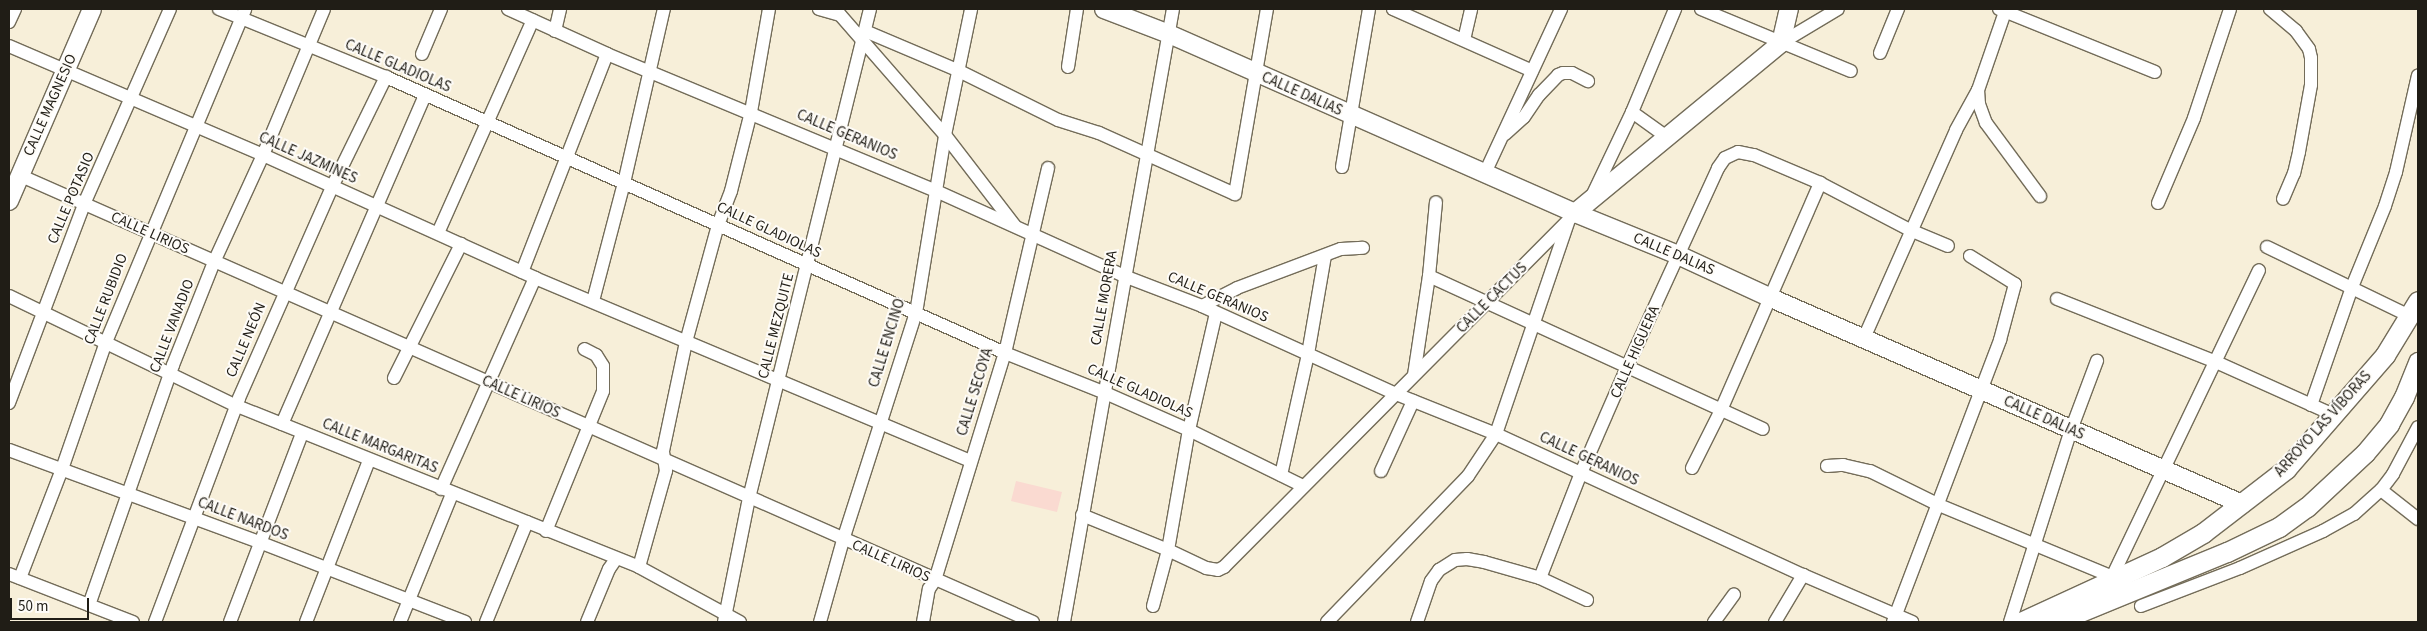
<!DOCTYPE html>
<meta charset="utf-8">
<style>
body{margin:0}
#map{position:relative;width:2427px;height:631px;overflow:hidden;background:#f7efd9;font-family:"Source Sans 3",sans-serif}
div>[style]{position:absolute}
.green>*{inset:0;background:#fadad1}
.roads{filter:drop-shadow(1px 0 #736c59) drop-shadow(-1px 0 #736c59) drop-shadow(0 1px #736c59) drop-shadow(0 -1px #736c59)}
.street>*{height:12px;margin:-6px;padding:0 6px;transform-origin:6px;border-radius:6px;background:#fff}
.secondary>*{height:18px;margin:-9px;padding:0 9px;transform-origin:9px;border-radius:9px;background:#fff}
.primary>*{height:19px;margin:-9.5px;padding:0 9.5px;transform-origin:9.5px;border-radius:9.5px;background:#fff}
span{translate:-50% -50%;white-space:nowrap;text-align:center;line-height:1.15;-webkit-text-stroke:4px #fefcf8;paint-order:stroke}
.street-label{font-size:15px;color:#201d16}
.frame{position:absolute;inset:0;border:10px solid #201d16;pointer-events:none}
.scale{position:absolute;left:10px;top:598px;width:79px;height:22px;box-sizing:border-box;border:2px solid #201d16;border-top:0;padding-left:6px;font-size:15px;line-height:18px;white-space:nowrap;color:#201d16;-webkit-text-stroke:4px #fefcf8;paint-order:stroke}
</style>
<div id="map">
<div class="green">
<div style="clip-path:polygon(1016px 481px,1062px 492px,1057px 512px,1011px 501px)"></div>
</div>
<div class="roads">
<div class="street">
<div style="left:219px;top:9px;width:180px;rotate:22.2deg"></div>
<div style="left:386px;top:77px;width:678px;rotate:24.03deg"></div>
<div style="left:1005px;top:353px;width:105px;rotate:21.7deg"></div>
<div style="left:1103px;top:392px;width:94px;rotate:23.8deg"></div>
<div style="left:1189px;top:430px;width:127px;rotate:26.2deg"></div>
<div style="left:508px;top:9px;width:109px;rotate:24.4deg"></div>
<div style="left:607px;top:54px;width:356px;rotate:22.6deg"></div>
<div style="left:936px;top:191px;width:206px;rotate:24.3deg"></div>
<div style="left:1124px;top:276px;width:84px;rotate:21deg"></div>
<div style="left:1202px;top:306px;width:213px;rotate:24.4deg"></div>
<div style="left:1396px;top:394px;width:108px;rotate:21.8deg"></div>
<div style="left:1496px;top:434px;width:338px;rotate:24.7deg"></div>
<div style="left:1803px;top:575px;width:119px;rotate:23.3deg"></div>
<div style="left:819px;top:9px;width:22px;rotate:16deg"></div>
<div style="left:835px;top:9px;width:167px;rotate:48.9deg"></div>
<div style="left:945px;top:135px;width:115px;rotate:52.4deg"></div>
<div style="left:1393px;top:9px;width:152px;rotate:24deg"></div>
<div style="left:1701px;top:9px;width:162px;rotate:22.5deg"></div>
<div style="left:1999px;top:9px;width:168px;rotate:22deg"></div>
<div style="left:2270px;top:9px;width:34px;rotate:40deg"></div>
<div style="left:2296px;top:31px;width:22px;rotate:54deg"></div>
<div style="left:2309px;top:49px;width:9px;rotate:77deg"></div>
<div style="left:2311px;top:58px;width:27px;rotate:90deg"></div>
<div style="left:2311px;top:85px;width:68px;rotate:100.2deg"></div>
<div style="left:2299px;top:152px;width:22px;rotate:103deg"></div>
<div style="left:2294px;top:173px;width:28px;rotate:113deg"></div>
<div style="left:9px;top:22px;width:14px;rotate:-65deg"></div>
<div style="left:555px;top:31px;width:23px;rotate:-77deg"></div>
<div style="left:865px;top:31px;width:100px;rotate:23deg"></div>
<div style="left:957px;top:70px;width:113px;rotate:26.3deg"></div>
<div style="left:1058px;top:120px;width:43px;rotate:17.6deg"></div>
<div style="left:1099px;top:133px;width:149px;rotate:24.2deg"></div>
<div style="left:1235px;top:194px;width:188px;rotate:-80.2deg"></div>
<div style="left:1464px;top:40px;width:32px;rotate:-77deg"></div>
<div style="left:1781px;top:43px;width:66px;rotate:-30.8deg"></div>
<div style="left:9px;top:46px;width:276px;rotate:23.2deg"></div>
<div style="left:263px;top:155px;width:299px;rotate:24.3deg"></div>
<div style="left:535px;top:278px;width:473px;rotate:22.8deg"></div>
<div style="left:1880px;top:53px;width:48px;rotate:-67.8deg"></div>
<div style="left:422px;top:54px;width:49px;rotate:-67.1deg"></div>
<div style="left:1068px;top:67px;width:59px;rotate:-81.2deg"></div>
<div style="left:1978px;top:90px;width:14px;rotate:86deg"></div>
<div style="left:1979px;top:104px;width:20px;rotate:70deg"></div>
<div style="left:1986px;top:123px;width:91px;rotate:53.5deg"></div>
<div style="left:1632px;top:112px;width:44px;rotate:35.8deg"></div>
<div style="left:1505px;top:134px;width:25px;rotate:-42deg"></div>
<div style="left:1524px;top:117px;width:27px;rotate:-56deg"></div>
<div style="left:1539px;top:95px;width:28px;rotate:-46deg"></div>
<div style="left:1558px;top:75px;width:5px;rotate:-22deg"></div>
<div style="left:1563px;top:73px;width:9px"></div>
<div style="left:1572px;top:73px;width:18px;rotate:27deg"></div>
<div style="left:1342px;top:167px;width:160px;rotate:-80.3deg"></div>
<div style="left:1485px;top:173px;width:181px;rotate:-65.1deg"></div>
<div style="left:19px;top:175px;width:1108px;rotate:23.79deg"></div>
<div style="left:1592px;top:196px;width:93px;rotate:-64.5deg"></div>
<div style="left:1632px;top:112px;width:112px;rotate:-67.3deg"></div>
<div style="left:2158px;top:203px;width:92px;rotate:-67deg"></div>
<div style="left:2194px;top:118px;width:115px;rotate:-71.7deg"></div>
<div style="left:438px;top:233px;width:233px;rotate:-66deg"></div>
<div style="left:2267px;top:247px;width:159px;rotate:25.8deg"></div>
<div style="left:522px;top:272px;width:234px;rotate:-68.7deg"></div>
<div style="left:1429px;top:276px;width:367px;rotate:24.6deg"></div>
<div style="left:9px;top:296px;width:253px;rotate:25.8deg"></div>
<div style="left:237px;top:406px;width:433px;rotate:21.8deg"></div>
<div style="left:639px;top:567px;width:115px;rotate:28.6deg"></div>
<div style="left:2057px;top:299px;width:171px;rotate:21.6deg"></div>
<div style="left:2216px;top:362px;width:129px;rotate:24.2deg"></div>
<div style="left:593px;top:301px;width:122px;rotate:-75.3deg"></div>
<div style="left:624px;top:183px;width:179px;rotate:-77.1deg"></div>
<div style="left:1202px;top:306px;width:39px;rotate:-27deg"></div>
<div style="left:1237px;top:288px;width:111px;rotate:-20.6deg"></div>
<div style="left:1341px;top:249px;width:22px;rotate:-3deg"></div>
<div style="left:1864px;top:338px;width:227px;rotate:-66.1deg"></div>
<div style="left:1956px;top:130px;width:46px;rotate:-61.2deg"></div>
<div style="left:1978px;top:90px;width:86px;rotate:-70.9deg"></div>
<div style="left:1414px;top:375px;width:100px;rotate:-81.4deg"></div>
<div style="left:1429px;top:276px;width:74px;rotate:-84.6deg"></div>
<div style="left:394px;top:378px;width:150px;rotate:-63.4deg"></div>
<div style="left:9px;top:403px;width:213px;rotate:-69.3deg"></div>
<div style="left:84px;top:204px;width:213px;rotate:-66.2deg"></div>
<div style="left:2311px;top:405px;width:125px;rotate:-70.8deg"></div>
<div style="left:2352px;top:287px;width:87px;rotate:-67.8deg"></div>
<div style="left:2385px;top:206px;width:36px;rotate:-72deg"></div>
<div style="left:2396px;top:172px;width:99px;rotate:-77.2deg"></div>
<div style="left:282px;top:424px;width:359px;rotate:-66.5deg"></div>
<div style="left:9px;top:450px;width:266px;rotate:20.2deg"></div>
<div style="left:259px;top:542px;width:221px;rotate:21.2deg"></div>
<div style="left:1827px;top:466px;width:16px;rotate:-4deg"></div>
<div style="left:1843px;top:465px;width:28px;rotate:13deg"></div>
<div style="left:1870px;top:471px;width:77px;rotate:26.2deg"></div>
<div style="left:1939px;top:505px;width:194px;rotate:22.5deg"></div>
<div style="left:1692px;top:468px;width:65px;rotate:-63.4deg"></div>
<div style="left:1721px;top:410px;width:248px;rotate:-66.4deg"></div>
<div style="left:1381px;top:471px;width:77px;rotate:-65.4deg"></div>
<div style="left:1281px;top:475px;width:124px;rotate:-77.4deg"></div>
<div style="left:1308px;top:354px;width:99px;rotate:-80.2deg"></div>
<div style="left:441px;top:489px;width:231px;rotate:-66deg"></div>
<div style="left:2381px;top:490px;width:47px;rotate:38.1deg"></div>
<div style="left:1082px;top:515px;width:93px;rotate:22.1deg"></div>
<div style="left:1168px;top:550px;width:42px;rotate:25.3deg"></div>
<div style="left:1206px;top:568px;width:12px;rotate:9deg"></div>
<div style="left:1218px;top:570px;width:7px;rotate:-27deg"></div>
<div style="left:1224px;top:567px;width:499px;rotate:-45.2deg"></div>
<div style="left:546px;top:531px;width:151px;rotate:-67.8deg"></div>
<div style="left:603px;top:391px;width:25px;rotate:-90deg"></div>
<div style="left:603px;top:366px;width:13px;rotate:-122deg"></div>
<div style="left:596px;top:355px;width:13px;rotate:-153deg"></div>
<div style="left:639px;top:567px;width:100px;rotate:-74.3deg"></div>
<div style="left:666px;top:471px;width:20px;rotate:-99deg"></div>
<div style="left:663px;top:451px;width:111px;rotate:-78.1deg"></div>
<div style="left:686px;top:342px;width:121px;rotate:-74.7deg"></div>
<div style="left:718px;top:225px;width:36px;rotate:-69deg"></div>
<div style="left:731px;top:191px;width:81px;rotate:-75.8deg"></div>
<div style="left:751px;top:112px;width:105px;rotate:-80.1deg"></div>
<div style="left:9px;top:574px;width:133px;rotate:21.2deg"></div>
<div style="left:2112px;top:577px;width:340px;rotate:-64.4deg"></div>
<div style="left:20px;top:578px;width:117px;rotate:-68.9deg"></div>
<div style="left:62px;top:469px;width:134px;rotate:-70.9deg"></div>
<div style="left:106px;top:342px;width:361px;rotate:-67.3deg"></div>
<div style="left:1540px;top:578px;width:113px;rotate:-68.7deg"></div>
<div style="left:1581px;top:473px;width:116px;rotate:-66.5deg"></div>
<div style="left:1627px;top:367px;width:219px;rotate:-65.4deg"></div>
<div style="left:1718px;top:168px;width:12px;rotate:-55deg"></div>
<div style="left:1725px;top:158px;width:14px;rotate:-25deg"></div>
<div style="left:1738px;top:152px;width:16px;rotate:11deg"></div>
<div style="left:1754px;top:155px;width:72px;rotate:23deg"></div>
<div style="left:1820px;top:183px;width:102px;rotate:27.6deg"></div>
<div style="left:1910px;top:230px;width:41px;rotate:22.8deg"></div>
<div style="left:89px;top:605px;width:254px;rotate:-70.7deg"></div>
<div style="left:173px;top:365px;width:111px;rotate:-68.3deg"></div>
<div style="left:214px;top:262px;width:118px;rotate:-65.4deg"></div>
<div style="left:263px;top:155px;width:158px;rotate:-67.3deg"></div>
<div style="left:1153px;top:606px;width:58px;rotate:-75deg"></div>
<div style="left:1168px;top:550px;width:122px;rotate:-80.1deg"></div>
<div style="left:1189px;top:430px;width:120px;rotate:-77deg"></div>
<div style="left:2141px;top:606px;width:106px;rotate:-21deg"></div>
<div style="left:2240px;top:568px;width:91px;rotate:-24deg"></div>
<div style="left:2323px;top:531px;width:35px;rotate:-29deg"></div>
<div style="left:2354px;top:514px;width:36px;rotate:-42deg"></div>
<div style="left:2381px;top:490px;width:20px;rotate:-53deg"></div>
<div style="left:2393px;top:474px;width:53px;rotate:-62deg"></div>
<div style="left:155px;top:622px;width:239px;rotate:-69.4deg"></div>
<div style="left:239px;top:398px;width:231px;rotate:-66.2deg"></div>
<div style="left:332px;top:187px;width:123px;rotate:-63.9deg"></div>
<div style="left:230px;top:622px;width:202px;rotate:-69.1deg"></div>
<div style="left:306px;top:622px;width:174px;rotate:-68.7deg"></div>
<div style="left:400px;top:622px;width:138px;rotate:-67.9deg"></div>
<div style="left:486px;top:622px;width:108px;rotate:-67.7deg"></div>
<div style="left:587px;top:622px;width:57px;rotate:-67.5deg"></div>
<div style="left:609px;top:569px;width:12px;rotate:-55deg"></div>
<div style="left:724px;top:622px;width:126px;rotate:-78.6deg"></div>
<div style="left:749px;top:498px;width:504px;rotate:-76.1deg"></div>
<div style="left:820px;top:622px;width:85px;rotate:-74.3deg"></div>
<div style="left:843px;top:540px;width:238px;rotate:-72.2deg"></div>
<div style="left:916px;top:313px;width:180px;rotate:-80.7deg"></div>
<div style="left:945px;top:135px;width:129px;rotate:-78.3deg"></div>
<div style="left:923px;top:622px;width:34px;rotate:-80deg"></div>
<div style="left:929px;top:589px;width:11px;rotate:-56deg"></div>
<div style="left:935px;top:580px;width:238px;rotate:-72.9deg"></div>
<div style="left:1005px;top:353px;width:190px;rotate:-76.9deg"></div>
<div style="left:1064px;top:622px;width:623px;rotate:-79.92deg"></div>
<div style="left:1327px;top:622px;width:203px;rotate:-46deg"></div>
<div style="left:1468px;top:476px;width:50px;rotate:-56.3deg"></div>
<div style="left:1496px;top:434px;width:224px;rotate:-71.2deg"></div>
<div style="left:1417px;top:622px;width:43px;rotate:-71.1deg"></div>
<div style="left:1431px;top:581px;width:14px;rotate:-54deg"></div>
<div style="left:1439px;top:570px;width:19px;rotate:-32deg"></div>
<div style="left:1455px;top:560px;width:12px;rotate:-5deg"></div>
<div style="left:1467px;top:559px;width:17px;rotate:10deg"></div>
<div style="left:1484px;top:562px;width:58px;rotate:15.9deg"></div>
<div style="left:1540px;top:578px;width:52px;rotate:25.1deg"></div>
<div style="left:1714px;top:622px;width:34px;rotate:-54deg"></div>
<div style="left:1775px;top:622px;width:55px;rotate:-59.2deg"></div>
<div style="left:1893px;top:622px;width:302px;rotate:-69.2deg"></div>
<div style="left:2000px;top:340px;width:58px;rotate:-75deg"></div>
<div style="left:2015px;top:284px;width:53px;rotate:-148.1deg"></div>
<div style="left:2010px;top:622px;width:201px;rotate:-72.4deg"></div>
<div style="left:2071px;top:430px;width:74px;rotate:-69.4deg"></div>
</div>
<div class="secondary">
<div style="left:1104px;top:9px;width:70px;rotate:21deg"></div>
<div style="left:1169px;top:34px;width:444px;rotate:23.8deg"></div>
<div style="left:1575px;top:213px;width:111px;rotate:22.2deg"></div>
<div style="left:1678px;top:255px;width:102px;rotate:24.8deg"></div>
<div style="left:1771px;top:298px;width:514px;rotate:23.62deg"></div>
<div style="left:9px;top:201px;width:209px;rotate:-66.6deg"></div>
<div style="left:1575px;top:213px;width:267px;rotate:-39.5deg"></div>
<div style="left:1781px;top:43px;width:35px;rotate:-77deg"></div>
</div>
<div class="primary">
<div style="left:2021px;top:622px;width:155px;rotate:-24.7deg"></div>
<div style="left:2162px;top:557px;width:48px;rotate:-30.3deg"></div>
<div style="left:2203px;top:533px;width:105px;rotate:-37.6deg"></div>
<div style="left:2286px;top:469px;width:151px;rotate:-49deg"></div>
<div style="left:2385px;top:355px;width:63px;rotate:-58.6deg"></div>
<div style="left:2056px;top:622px;width:185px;rotate:-22.3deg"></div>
<div style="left:2227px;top:552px;width:58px;rotate:-25.7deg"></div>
<div style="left:2279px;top:527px;width:34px;rotate:-36deg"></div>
<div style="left:2307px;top:507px;width:79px;rotate:-43deg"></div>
<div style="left:2365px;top:453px;width:38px;rotate:-50deg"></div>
<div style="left:2389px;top:424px;width:31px;rotate:-61deg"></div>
<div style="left:2404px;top:397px;width:38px;rotate:-68deg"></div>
</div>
</div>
<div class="street-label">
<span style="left:398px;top:66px;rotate:23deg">CALLE GLADIOLAS</span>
<span style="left:1302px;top:94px;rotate:24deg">CALLE DALIAS</span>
<span style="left:50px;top:105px;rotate:-66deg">CALLE MAGNESIO</span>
<span style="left:847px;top:135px;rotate:23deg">CALLE GERANIOS</span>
<span style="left:308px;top:158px;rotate:24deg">CALLE JAZMINES</span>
<span style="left:71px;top:198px;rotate:-67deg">CALLE POTASIO</span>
<span style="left:769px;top:230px;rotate:25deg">CALLE GLADIOLAS</span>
<span style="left:150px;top:233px;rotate:24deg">CALLE LIRIOS</span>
<span style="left:1674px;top:254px;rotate:23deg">CALLE DALIAS</span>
<span style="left:1218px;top:297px;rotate:23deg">CALLE GERANIOS</span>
<span style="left:1104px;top:298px;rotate:-80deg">CALLE MORERA</span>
<span style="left:1492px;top:298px;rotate:-45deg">CALLE CACTUS</span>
<span style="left:106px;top:299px;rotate:-69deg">CALLE RUBIDIO</span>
<span style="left:172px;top:326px;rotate:-69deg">CALLE VANADIO</span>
<span style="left:776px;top:326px;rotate:-76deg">CALLE MEZQUITE</span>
<span style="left:246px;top:340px;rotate:-67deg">CALLE NEÓN</span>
<span style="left:887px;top:343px;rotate:-73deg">CALLE ENCINO</span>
<span style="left:1635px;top:352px;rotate:-66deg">CALLE HIGUERA</span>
<span style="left:1140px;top:391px;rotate:24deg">CALLE GLADIOLAS</span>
<span style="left:975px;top:392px;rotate:-73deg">CALLE SECOYA</span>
<span style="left:521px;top:397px;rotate:24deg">CALLE LIRIOS</span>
<span style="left:2044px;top:418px;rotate:24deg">CALLE DALIAS</span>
<span style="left:2323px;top:424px;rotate:-48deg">ARROYO LAS VÍBORAS</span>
<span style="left:380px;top:446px;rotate:22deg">CALLE MARGARITAS</span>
<span style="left:1589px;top:459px;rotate:25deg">CALLE GERANIOS</span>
<span style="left:243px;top:519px;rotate:21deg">CALLE NARDOS</span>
<span style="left:891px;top:561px;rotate:24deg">CALLE LIRIOS</span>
</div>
<div class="frame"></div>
<div class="scale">50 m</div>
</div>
